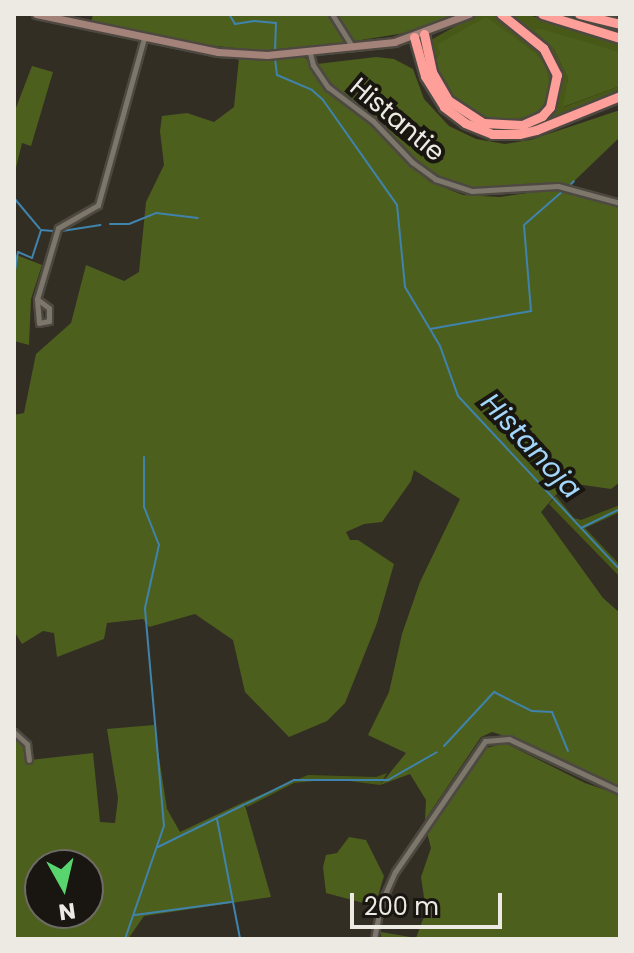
<!DOCTYPE html>
<style>
body{margin:0}
#map{position:relative;width:634px;height:953px;overflow:hidden;background:#332e24;font-family:Poppins,sans-serif}
div>[style]{position:absolute}
.green>*{inset:0;background:#485917}
.forest>*{inset:0;background:#4d5f1c}
.stream>*{height:2px;margin:-1px;padding:0 1px;transform-origin:1px;border-radius:1px;background:#4083ad}
.roads{filter:drop-shadow(2px 0 #4d4941) drop-shadow(-2px 0 #4d4941) drop-shadow(0 2px #4d4941) drop-shadow(0 -2px #4d4941)}
.street>*{height:5px;margin:-2.5px;padding:0 2.5px;transform-origin:2.5px;border-radius:2.5px;background:#7c766b}
.secondary>*{height:7px;margin:-3.5px;padding:0 3.5px;transform-origin:3.5px;border-radius:3.5px;background:#a38279}
.highway>*{height:9px;margin:-4.5px;padding:0 4.5px;transform-origin:4.5px;border-radius:4.5px;background:#fe9f99}
span{translate:-50% -50%;white-space:nowrap;text-align:center;line-height:1.15;-webkit-text-stroke:8px #191612;paint-order:stroke}
.street-label{font-size:26px;color:#edeae4}
.water-label{font-size:28px;color:#a1d6fa;font-style:italic}
.frame{position:absolute;inset:0;border:16px solid #edeae4;pointer-events:none}
.north{position:absolute;left:24px;top:849px;width:80px;height:80px;box-sizing:border-box;background:#191612;border:2px solid #6e6b66;border-radius:50%;rotate:172deg;font-size:22px;font-weight:700;line-height:32px;text-align:center;color:#edeae4}
.north::after{content:'';display:block;margin:auto;width:28px;height:36px;background:#59d56f;clip-path:polygon(50% 0,100% 100%,50% 72%,0 100%)}
.scale{position:absolute;left:350px;top:893px;width:152px;height:36px;box-sizing:border-box;border:4px solid #edeae4;border-top:0;padding-left:10px;font-size:24px;line-height:28px;white-space:nowrap;color:#edeae4;-webkit-text-stroke:6px #191612;paint-order:stroke}
</style>
<div id="map">
<div class="green">
<div style="clip-path:polygon(evenodd,477px 14px,496px 14px,516px 27px,538px 45px,554px 73px,547px 108px,530px 121px,485px 121px,456px 104px,438px 80px,429px 45px,431px 40px,477px 14px,440px 53px,505px 121px,487px 118px,471px 110px,435px 60px,440px 53px)"></div>
<div style="clip-path:polygon(505px 14px,526px 14px,620px 43px,620px 52px,535px 30px,554px 49px,568px 78px,564px 107px,620px 86px,620px 93px,528px 130px,490px 131px,462px 120px,431px 82px,420px 43px,456px 110px,477px 123px,515px 129px,552px 109px,558px 97px,560px 82px,557px 66px)"></div>
<div style="clip-path:polygon(556px 496px,574px 518px,581px 520px,620px 505px,620px 512px,585px 528px,620px 565px,620px 577px,549px 504px)"></div>
<div style="clip-path:polygon(387px 773px,380px 785px,334px 779px,294px 783px,247px 807px,244px 802px,308px 775px,376px 777px)"></div>
</div>
<div class="forest">
<div style="clip-path:polygon(93px 14px,331px 14px,350px 45px,264px 51px,198px 44px,91px 23px)"></div>
<div style="clip-path:polygon(335px 14px,461px 14px,423px 30px,355px 41px)"></div>
<div style="clip-path:polygon(486px 17px,534px 52px,545px 64px,551px 90px,538px 113px,505px 121px,487px 118px,457px 100px,440px 78px,435px 60px,440px 53px,438px 44px)"></div>
<div style="clip-path:polygon(541px 29px,620px 52px,620px 86px,563px 107px,568px 78px,554px 49px,534px 30px)"></div>
<div style="clip-path:polygon(376px 57px,394px 59px,413px 69px,424px 99px,449px 126px,476px 139px,505px 144px,530px 140px,620px 110px,620px 137px,570px 185px,473px 188px,449px 182px,423px 169px,380px 122px,337px 92px,317px 64px)"></div>
<div style="clip-path:polygon(239px 58px,306px 58px,319px 83px,376px 126px,403px 158px,430px 182px,463px 195px,500px 197px,549px 190px,585px 195px,620px 206px,620px 482px,611px 489px,576px 484px,561px 489px,541px 512px,603px 598px,620px 613px,620px 789px,578px 772px,518px 740px,492px 732px,481px 737px,425px 820px,426px 800px,410px 774px,380px 785px,406px 753px,368px 735px,389px 692px,402px 634px,420px 582px,460px 499px,414px 470px,411px 481px,382px 522px,364px 524px,346px 532px,350px 540px,358px 540px,394px 564px,377px 623px,345px 703px,327px 721px,289px 737px,245px 692px,233px 640px,195px 614px,149px 627px,143px 619px,107px 623px,104px 639px,57px 657px,54px 633px,43px 631px,22px 644px,14px 631px,14px 415px,24px 413px,36px 354px,71px 323px,86px 265px,124px 281px,139px 272px,146px 202px,164px 165px,160px 131px,162px 116px,187px 113px,214px 122px,234px 107px)"></div>
<div style="clip-path:polygon(32px 66px,53px 72px,31px 146px,22px 143px,14px 176px,14px 113px)"></div>
<div style="clip-path:polygon(14px 254px,42px 265px,31px 299px,29px 345px,14px 341px)"></div>
<div style="clip-path:polygon(evenodd,154px 725px,167px 809px,180px 832px,244px 802px,271px 897px,144px 916px,128px 939px,14px 939px,14px 732px,27px 744px,30px 760px,93px 753px,100px 822px,115px 823px,118px 798px,107px 729px,154px 725px,40px 865px,88px 865px,88px 913px,40px 913px,40px 865px)"></div>
<div style="clip-path:polygon(505px 743px,585px 783px,620px 795px,620px 939px,381px 939px,381px 932px,416px 938px,426px 911px,421px 877px,431px 848px,427px 833px,483px 749px)"></div>
<div style="clip-path:polygon(349px 837px,366px 840px,384px 876px,374px 909px,371px 905px,326px 893px,323px 867px,326px 855px,337px 853px)"></div>
</div>
<div class="stream">
<div style="left:229px;top:14px;width:12px;rotate:59deg"></div>
<div style="left:235px;top:24px;width:18px;rotate:-9deg"></div>
<div style="left:253px;top:21px;width:23px;rotate:5deg"></div>
<div style="left:276px;top:23px;width:27px;rotate:92deg"></div>
<div style="left:275px;top:59px;width:16px;rotate:83deg"></div>
<div style="left:277px;top:75px;width:38px;rotate:23deg"></div>
<div style="left:312px;top:90px;width:15px;rotate:42deg"></div>
<div style="left:323px;top:100px;width:128px;rotate:54.8deg"></div>
<div style="left:397px;top:205px;width:82px;rotate:84.4deg"></div>
<div style="left:405px;top:287px;width:69px;rotate:59.3deg"></div>
<div style="left:440px;top:346px;width:53px;rotate:70.2deg"></div>
<div style="left:458px;top:396px;width:238px;rotate:47deg"></div>
<div style="left:571px;top:184px;width:4px;rotate:-45deg"></div>
<div style="left:14px;top:198px;width:40px;rotate:50deg"></div>
<div style="left:110px;top:224px;width:19px"></div>
<div style="left:129px;top:224px;width:29px;rotate:-22deg"></div>
<div style="left:156px;top:213px;width:42px;rotate:6.8deg"></div>
<div style="left:62px;top:231px;width:39px;rotate:-9deg"></div>
<div style="left:14px;top:277px;width:25px;rotate:-81deg"></div>
<div style="left:18px;top:252px;width:15px;rotate:23deg"></div>
<div style="left:32px;top:258px;width:29px;rotate:-72deg"></div>
<div style="left:41px;top:230px;width:12px;rotate:5deg"></div>
<div style="left:430px;top:329px;width:103px;rotate:-10.1deg"></div>
<div style="left:531px;top:311px;width:86px;rotate:-94.7deg"></div>
<div style="left:524px;top:225px;width:52px;rotate:-41.1deg"></div>
<div style="left:581px;top:528px;width:43px;rotate:-26deg"></div>
<div style="left:444px;top:746px;width:74px;rotate:-47.2deg"></div>
<div style="left:494px;top:692px;width:42px;rotate:26.6deg"></div>
<div style="left:532px;top:711px;width:20px;rotate:3deg"></div>
<div style="left:552px;top:712px;width:42px;rotate:67.7deg"></div>
<div style="left:217px;top:819px;width:122px;rotate:79.1deg"></div>
<div style="left:158px;top:847px;width:152px;rotate:-26.2deg"></div>
<div style="left:294px;top:780px;width:94px"></div>
<div style="left:388px;top:780px;width:56px;rotate:-29.7deg"></div>
<div style="left:135px;top:915px;width:97px;rotate:-7.7deg"></div>
<div style="left:125px;top:939px;width:120px;rotate:-71deg"></div>
<div style="left:164px;top:826px;width:219px;rotate:-95deg"></div>
<div style="left:145px;top:608px;width:65px;rotate:-77.5deg"></div>
<div style="left:159px;top:545px;width:41px;rotate:-111.5deg"></div>
<div style="left:144px;top:507px;width:50px;rotate:-90deg"></div>
</div>
<div class="roads">
<div class="street">
<div style="left:332px;top:14px;width:39px;rotate:58deg"></div>
<div style="left:310px;top:53px;width:12px;rotate:76deg"></div>
<div style="left:313px;top:65px;width:27px;rotate:56deg"></div>
<div style="left:328px;top:87px;width:56px;rotate:37.1deg"></div>
<div style="left:373px;top:121px;width:57px;rotate:46.4deg"></div>
<div style="left:412px;top:162px;width:29px;rotate:36deg"></div>
<div style="left:435px;top:179px;width:39px;rotate:18deg"></div>
<div style="left:472px;top:191px;width:86px;rotate:-3.3deg"></div>
<div style="left:558px;top:186px;width:64px;rotate:15.3deg"></div>
<div style="left:37px;top:299px;width:15px;rotate:37deg"></div>
<div style="left:49px;top:308px;width:13px;rotate:90deg"></div>
<div style="left:49px;top:321px;width:10px;rotate:169deg"></div>
<div style="left:39px;top:323px;width:24px;rotate:-95deg"></div>
<div style="left:37px;top:299px;width:74px;rotate:-73.5deg"></div>
<div style="left:58px;top:228px;width:46px;rotate:-29.9deg"></div>
<div style="left:98px;top:205px;width:173px;rotate:-74.6deg"></div>
<div style="left:14px;top:732px;width:18px;rotate:43deg"></div>
<div style="left:27px;top:744px;width:16px;rotate:83deg"></div>
<div style="left:374px;top:939px;width:37px;rotate:-79deg"></div>
<div style="left:381px;top:903px;width:34px;rotate:-66deg"></div>
<div style="left:395px;top:872px;width:159px;rotate:-55.5deg"></div>
<div style="left:485px;top:741px;width:24px;rotate:-5deg"></div>
<div style="left:509px;top:739px;width:123px;rotate:25.1deg"></div>
</div>
<div class="secondary">
<div style="left:36px;top:14px;width:186px;rotate:11.8deg"></div>
<div style="left:218px;top:52px;width:49px;rotate:3.5deg"></div>
<div style="left:267px;top:55px;width:128px;rotate:-5.8deg"></div>
<div style="left:394px;top:42px;width:80px;rotate:-20.5deg"></div>
</div>
<div class="highway">
<div style="left:542px;top:14px;width:82px;rotate:17.1deg"></div>
<div style="left:579px;top:14px;width:42px;rotate:13.7deg"></div>
<div style="left:424px;top:34px;width:39px;rotate:78deg"></div>
<div style="left:432px;top:72px;width:32px;rotate:60deg"></div>
<div style="left:448px;top:100px;width:42px;rotate:33.3deg"></div>
<div style="left:483px;top:123px;width:39px;rotate:3deg"></div>
<div style="left:522px;top:125px;width:22px;rotate:-24deg"></div>
<div style="left:542px;top:116px;width:12px;rotate:-48deg"></div>
<div style="left:550px;top:107px;width:33px;rotate:-78deg"></div>
<div style="left:557px;top:75px;width:30px;rotate:-117deg"></div>
<div style="left:543px;top:48px;width:54px;rotate:-141deg"></div>
<div style="left:414px;top:37px;width:41px;rotate:74.2deg"></div>
<div style="left:425px;top:76px;width:36px;rotate:58deg"></div>
<div style="left:444px;top:107px;width:26px;rotate:37deg"></div>
<div style="left:465px;top:123px;width:29px;rotate:22deg"></div>
<div style="left:492px;top:134px;width:27px"></div>
<div style="left:519px;top:134px;width:17px;rotate:-13deg"></div>
<div style="left:536px;top:130px;width:91px;rotate:-22deg"></div>
</div>
</div>
<div class="street-label">
<span style="left:397px;top:120px;rotate:40deg">Histantie</span>
</div>
<div class="water-label">
<span style="left:531px;top:446px;rotate:47deg">Histanoja</span>
</div>
<div class="frame"></div>
<div class="north">N</div>
<div class="scale">200 m</div>
</div>
